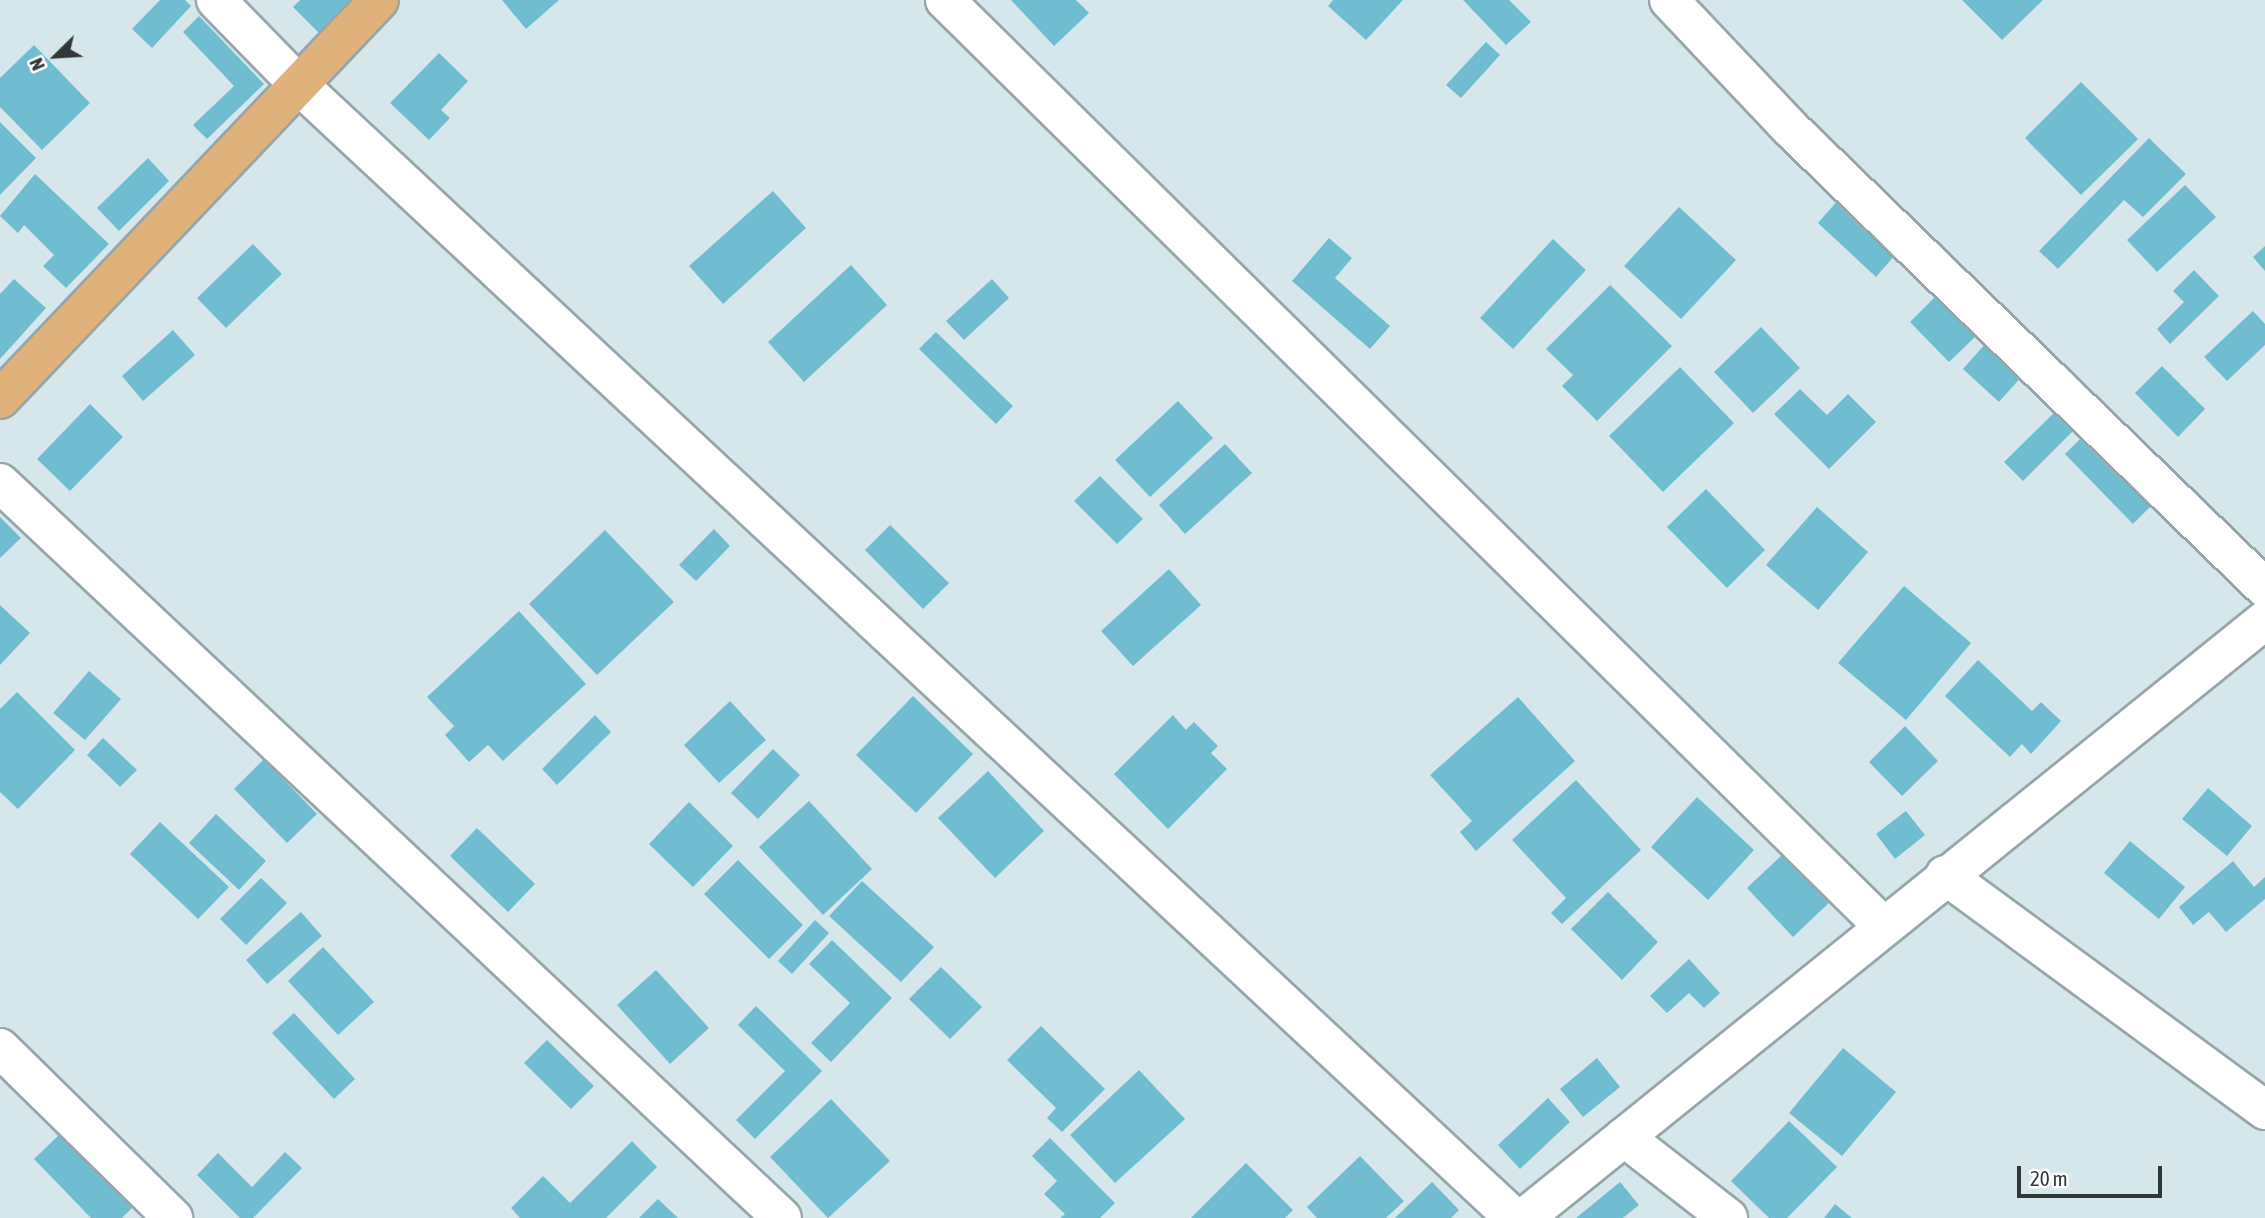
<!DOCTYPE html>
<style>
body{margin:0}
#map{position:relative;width:2265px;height:1218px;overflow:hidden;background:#d6e7eb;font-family:"Asap Condensed",sans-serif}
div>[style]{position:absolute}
.building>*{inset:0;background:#70bdd2}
.roads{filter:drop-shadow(2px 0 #97a6ab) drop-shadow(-2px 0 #97a6ab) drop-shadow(0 2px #97a6ab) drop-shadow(0 -2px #97a6ab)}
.minor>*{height:38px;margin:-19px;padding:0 19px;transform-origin:19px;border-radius:19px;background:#fff}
.major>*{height:38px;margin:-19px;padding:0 19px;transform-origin:19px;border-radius:19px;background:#deb27a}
span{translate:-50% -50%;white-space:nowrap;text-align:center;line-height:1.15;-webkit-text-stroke:5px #fff;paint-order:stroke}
.north{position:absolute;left:21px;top:21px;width:70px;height:70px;-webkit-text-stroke:5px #fff;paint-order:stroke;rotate:246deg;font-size:19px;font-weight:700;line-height:28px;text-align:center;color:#32383a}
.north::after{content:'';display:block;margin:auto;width:24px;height:32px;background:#32383a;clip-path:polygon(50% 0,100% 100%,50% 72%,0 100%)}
.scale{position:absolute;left:2017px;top:1166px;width:145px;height:32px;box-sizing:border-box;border:4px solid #32383a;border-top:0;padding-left:9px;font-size:21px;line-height:24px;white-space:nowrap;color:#32383a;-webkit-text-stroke:5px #fff;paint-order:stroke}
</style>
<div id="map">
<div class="building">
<div style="clip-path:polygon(160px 0,185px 0,191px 6px,152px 48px,132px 29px)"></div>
<div style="clip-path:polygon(300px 0,354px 0,320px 34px,293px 7px)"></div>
<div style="clip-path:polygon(502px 0,559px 0,526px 29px)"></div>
<div style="clip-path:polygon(1011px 0,1076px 0,1089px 13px,1054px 46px)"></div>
<div style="clip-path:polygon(1333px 0,1403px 0,1366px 40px,1328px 6px)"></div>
<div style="clip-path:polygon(1463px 0,1509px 0,1531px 22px,1506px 45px)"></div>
<div style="clip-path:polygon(1962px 0,2043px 0,2002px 40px)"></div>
<div style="clip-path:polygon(199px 16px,264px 84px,207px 139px,193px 125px,234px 86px,183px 32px)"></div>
<div style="clip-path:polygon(1486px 42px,1500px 55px,1461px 98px,1446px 85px)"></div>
<div style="clip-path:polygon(34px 45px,90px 103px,42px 150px,0 107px,0 78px)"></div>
<div style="clip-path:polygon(439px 53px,468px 81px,441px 110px,450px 118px,429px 140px,390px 103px)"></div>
<div style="clip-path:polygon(2081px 82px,2138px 139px,2081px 195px,2025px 138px)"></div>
<div style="clip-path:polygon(0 122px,36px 158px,0 195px)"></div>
<div style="clip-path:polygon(2149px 138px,2186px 174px,2143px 217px,2124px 200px,2058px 269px,2039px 251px)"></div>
<div style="clip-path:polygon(148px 158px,169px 181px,119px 231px,97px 208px)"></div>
<div style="clip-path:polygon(35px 174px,109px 244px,66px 288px,43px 266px,54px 255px,24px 225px,18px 233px,0 216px)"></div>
<div style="clip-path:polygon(2185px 185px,2216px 217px,2157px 272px,2127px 240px)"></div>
<div style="clip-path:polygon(773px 191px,806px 228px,723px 304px,689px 266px)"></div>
<div style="clip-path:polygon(1838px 200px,1896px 254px,1876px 277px,1818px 223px)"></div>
<div style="clip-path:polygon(1679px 207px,1736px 260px,1681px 319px,1624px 266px)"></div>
<div style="clip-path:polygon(1329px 238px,1352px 258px,1335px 278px,1390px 326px,1370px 349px,1292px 281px)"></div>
<div style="clip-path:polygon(1553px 239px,1586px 270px,1513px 349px,1480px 318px)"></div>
<div style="clip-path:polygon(253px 244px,282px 274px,226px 328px,197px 298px)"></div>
<div style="clip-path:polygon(2265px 246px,2265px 271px,2253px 257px)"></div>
<div style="clip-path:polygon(851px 265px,887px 305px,804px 382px,768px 342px)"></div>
<div style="clip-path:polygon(2194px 270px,2219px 296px,2170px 344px,2157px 329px,2184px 302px,2173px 291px)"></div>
<div style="clip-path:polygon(14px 279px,46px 308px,0 359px,0 294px)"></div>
<div style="clip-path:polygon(992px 279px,1009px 298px,964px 340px,946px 321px)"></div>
<div style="clip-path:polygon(1610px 285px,1672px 346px,1597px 421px,1562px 386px,1573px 375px,1546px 349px)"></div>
<div style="clip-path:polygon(1936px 296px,1975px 337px,1949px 362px,1910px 322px)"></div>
<div style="clip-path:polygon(2253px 311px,2265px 324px,2265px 345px,2227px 381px,2204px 357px)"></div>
<div style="clip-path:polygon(1761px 327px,1800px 368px,1753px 413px,1714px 372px)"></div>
<div style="clip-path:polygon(173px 330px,195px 355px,143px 401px,122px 376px)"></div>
<div style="clip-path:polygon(936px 332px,1013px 406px,996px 424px,919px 349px)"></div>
<div style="clip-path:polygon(1987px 342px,2023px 375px,1999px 402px,1963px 369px)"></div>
<div style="clip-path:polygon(2162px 366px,2205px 409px,2178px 437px,2135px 393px)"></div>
<div style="clip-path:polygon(1680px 367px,1734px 423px,1663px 492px,1609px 436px)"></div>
<div style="clip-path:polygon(1800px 389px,1827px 415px,1848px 394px,1876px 422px,1829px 469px,1774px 414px)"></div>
<div style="clip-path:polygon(1178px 401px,1213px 438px,1150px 497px,1115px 460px)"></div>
<div style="clip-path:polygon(90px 404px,123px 437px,70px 491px,37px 459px)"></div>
<div style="clip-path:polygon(2055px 412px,2073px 431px,2023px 481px,2004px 462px)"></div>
<div style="clip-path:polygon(2082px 437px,2151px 506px,2133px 524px,2065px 454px)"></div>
<div style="clip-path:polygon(1225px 444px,1252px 473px,1185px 534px,1159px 505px)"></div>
<div style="clip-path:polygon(1100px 476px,1143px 519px,1117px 544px,1074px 501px)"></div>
<div style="clip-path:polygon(1706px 489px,1765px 550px,1727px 588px,1667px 527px)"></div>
<div style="clip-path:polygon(1817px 507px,1868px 552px,1818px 610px,1766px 565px)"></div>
<div style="clip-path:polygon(0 517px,21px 538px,0 558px)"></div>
<div style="clip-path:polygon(890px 525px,949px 583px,923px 609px,865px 550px)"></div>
<div style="clip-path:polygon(714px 529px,730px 546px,696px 581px,679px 565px)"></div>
<div style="clip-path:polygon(605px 530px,674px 602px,597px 675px,529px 604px)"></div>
<div style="clip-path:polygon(1169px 569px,1201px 605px,1133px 666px,1101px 631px)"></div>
<div style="clip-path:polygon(1904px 586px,1971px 643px,1906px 720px,1838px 663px)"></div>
<div style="clip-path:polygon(0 605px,30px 633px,0 665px)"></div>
<div style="clip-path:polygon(519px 611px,586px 684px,503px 761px,488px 745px,469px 762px,445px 735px,454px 726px,427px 697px)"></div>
<div style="clip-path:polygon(1978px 660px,2032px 711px,2041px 702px,2061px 721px,2031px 754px,2022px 744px,2010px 757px,1945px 696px)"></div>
<div style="clip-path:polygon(89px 671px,121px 699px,85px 740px,53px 713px)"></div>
<div style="clip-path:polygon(17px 692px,75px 750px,18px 809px,0 792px,0 709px)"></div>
<div style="clip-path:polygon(913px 696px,973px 754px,916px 813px,856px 755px)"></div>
<div style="clip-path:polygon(1518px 697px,1575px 761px,1476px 851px,1460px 832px,1472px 821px,1430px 775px)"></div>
<div style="clip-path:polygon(730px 701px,766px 740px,719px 783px,684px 745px)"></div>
<div style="clip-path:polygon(595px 715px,611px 732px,557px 785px,542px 769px)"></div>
<div style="clip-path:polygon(1173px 715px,1186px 730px,1194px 722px,1218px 746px,1211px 753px,1227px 769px,1168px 829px,1114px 774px)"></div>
<div style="clip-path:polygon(1905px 726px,1938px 761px,1902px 796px,1869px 762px)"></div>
<div style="clip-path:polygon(103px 738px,137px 770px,120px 787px,87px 755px)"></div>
<div style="clip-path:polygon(773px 749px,800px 775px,758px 819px,731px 793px)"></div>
<div style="clip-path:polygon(264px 759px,317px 814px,287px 843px,234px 789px)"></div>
<div style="clip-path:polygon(988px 771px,1044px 831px,995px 878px,938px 818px)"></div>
<div style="clip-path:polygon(1576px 780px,1641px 850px,1562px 924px,1551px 913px,1566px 898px,1512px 840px)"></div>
<div style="clip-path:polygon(2208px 788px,2252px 826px,2227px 856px,2182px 819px)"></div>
<div style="clip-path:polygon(1697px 797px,1754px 850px,1708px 900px,1651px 847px)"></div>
<div style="clip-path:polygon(809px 801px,872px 869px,823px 915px,759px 847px)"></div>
<div style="clip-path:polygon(689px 802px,733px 846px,693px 887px,649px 844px)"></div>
<div style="clip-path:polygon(1906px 811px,1925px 835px,1895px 859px,1876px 834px)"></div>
<div style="clip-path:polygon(216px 814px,266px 861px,239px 890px,189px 843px)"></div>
<div style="clip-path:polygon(160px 822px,229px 887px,198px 919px,130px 854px)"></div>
<div style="clip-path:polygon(477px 828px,535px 884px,508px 912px,450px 856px)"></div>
<div style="clip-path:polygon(2130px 841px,2185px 887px,2159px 919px,2104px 873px)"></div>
<div style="clip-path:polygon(1785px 852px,1831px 901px,1793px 937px,1747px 888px)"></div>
<div style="clip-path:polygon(738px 860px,803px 925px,769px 959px,704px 894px)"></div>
<div style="clip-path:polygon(2233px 861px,2254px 887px,2265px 877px,2265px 899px,2226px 932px,2209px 912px,2193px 925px,2179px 907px)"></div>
<div style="clip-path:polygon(261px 878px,287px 903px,246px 945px,220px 919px)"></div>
<div style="clip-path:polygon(862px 881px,934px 947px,901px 982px,829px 916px)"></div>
<div style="clip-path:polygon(1608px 892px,1658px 942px,1622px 980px,1571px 929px)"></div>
<div style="clip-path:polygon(301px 912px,322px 936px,267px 984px,246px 960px)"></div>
<div style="clip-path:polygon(815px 920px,829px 933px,792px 974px,778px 961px)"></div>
<div style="clip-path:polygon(832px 940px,892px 998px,831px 1062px,811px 1043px,850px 1003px,809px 964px)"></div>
<div style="clip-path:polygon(323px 947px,374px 1002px,338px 1035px,288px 981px)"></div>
<div style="clip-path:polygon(1689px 959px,1720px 993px,1704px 1008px,1689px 993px,1667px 1013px,1650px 996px)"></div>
<div style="clip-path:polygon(941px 967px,982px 1007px,950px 1039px,909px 999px)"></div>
<div style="clip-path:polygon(656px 970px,709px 1028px,670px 1064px,617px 1005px)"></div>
<div style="clip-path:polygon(756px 1006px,822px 1071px,755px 1139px,736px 1120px,785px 1071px,738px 1025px)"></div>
<div style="clip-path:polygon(294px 1013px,355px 1079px,334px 1099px,272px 1033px)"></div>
<div style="clip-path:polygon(1041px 1026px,1105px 1089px,1062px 1132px,1047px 1118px,1056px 1108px,1007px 1060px)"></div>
<div style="clip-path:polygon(547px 1040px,594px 1086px,571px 1109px,524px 1063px)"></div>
<div style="clip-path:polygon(1843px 1048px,1896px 1092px,1842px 1156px,1789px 1113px)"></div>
<div style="clip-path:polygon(1597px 1058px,1620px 1087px,1583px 1117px,1560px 1089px)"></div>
<div style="clip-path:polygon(1139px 1070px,1185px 1119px,1115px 1183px,1070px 1135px)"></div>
<div style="clip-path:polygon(1548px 1098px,1570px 1122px,1520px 1169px,1498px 1145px)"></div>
<div style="clip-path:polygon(831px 1099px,890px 1161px,828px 1218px,770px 1157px)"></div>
<div style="clip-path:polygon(1789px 1121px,1837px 1167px,1787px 1218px,1769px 1218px,1731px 1181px)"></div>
<div style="clip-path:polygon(61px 1133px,132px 1208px,122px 1218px,91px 1218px,34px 1159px)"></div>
<div style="clip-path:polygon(1050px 1138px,1115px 1203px,1100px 1218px,1060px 1218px,1065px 1214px,1044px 1194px,1057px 1181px,1032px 1156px)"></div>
<div style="clip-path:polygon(632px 1141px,657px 1167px,606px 1218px,520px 1218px,511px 1208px,543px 1176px,570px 1203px)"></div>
<div style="clip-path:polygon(285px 1152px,302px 1168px,253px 1218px,240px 1218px,197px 1175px,218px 1153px,252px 1187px)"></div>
<div style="clip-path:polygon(1360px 1156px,1404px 1201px,1386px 1218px,1317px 1218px,1307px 1207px)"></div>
<div style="clip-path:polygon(1246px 1163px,1293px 1210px,1285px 1218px,1191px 1218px)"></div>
<div style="clip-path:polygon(1432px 1182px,1459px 1210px,1451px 1218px,1395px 1218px)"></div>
<div style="clip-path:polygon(1620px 1182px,1639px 1205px,1623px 1218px,1576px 1218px)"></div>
<div style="clip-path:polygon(658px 1199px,678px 1218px,639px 1218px)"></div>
<div style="clip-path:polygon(1835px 1204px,1852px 1218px,1824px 1218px)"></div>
</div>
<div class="roads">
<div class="minor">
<div style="left:216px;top:0;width:117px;rotate:45.7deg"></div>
<div style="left:298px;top:84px;width:1663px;rotate:43deg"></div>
<div style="left:945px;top:0;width:1318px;rotate:44.63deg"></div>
<div style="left:1669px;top:0;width:178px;rotate:46.6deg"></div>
<div style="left:1791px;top:129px;width:660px;rotate:44.08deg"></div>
<div style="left:0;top:483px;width:1073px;rotate:43.23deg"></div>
<div style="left:1945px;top:875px;width:397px;rotate:36.3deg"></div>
<div style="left:0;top:1048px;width:243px;rotate:44.5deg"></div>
<div style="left:1624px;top:1137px;width:132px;rotate:37.9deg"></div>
<div style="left:1524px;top:1218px;width:952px;rotate:-38.9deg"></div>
</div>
<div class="major">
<div style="left:0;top:399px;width:550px;rotate:-46.47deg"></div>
</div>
</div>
<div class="north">N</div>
<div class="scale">20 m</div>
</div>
